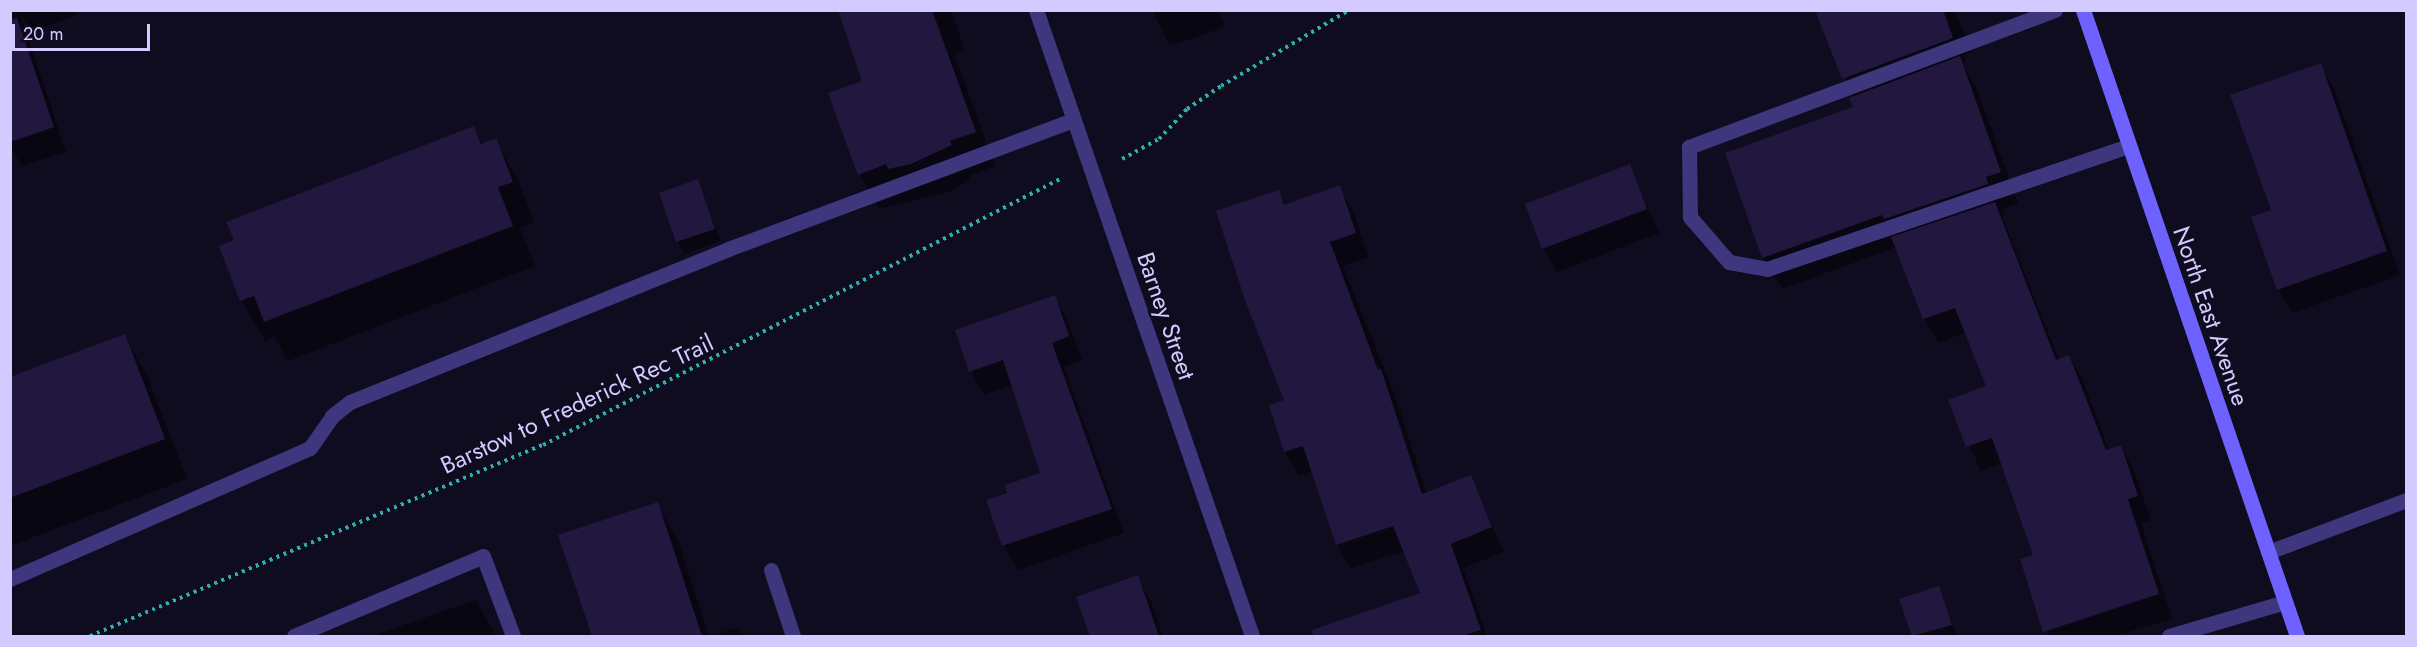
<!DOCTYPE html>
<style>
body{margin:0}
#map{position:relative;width:2417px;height:647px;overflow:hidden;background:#100c1f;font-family:Jost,sans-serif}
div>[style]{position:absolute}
.shadow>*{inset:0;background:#0007}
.building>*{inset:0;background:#22183f}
.path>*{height:4px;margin-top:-2px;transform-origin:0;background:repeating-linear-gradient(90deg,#2eafae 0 3px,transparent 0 7.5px)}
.service>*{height:15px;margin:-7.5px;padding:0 7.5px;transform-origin:7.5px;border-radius:7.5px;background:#3e377e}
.minor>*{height:15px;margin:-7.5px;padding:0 7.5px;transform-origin:7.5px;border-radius:7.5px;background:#3e377e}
.secondary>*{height:15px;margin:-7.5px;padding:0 7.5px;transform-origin:7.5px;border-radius:7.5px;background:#6e62fe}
span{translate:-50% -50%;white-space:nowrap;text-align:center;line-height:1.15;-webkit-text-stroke:5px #100c1f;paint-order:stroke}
.street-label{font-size:24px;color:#d3caff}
.frame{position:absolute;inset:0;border:12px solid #d3caff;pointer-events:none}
.scale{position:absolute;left:12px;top:24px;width:138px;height:27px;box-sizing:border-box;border:3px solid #d3caff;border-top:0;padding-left:8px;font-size:18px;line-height:21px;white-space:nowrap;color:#d3caff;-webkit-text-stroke:4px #100c1f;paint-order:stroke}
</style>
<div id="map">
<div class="shadow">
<div style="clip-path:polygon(10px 10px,82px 13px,32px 32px,20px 14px,66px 152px,22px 166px,10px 146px)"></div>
<div style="clip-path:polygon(839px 10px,951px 10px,964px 49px,954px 53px,995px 166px,969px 176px,970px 180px,949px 192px,879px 209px,860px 174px,864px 82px)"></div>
<div style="clip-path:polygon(1152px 10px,1219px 10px,1225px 27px,1170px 46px)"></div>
<div style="clip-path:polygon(1836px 10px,1955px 10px,1971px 52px,1963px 55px,1966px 62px,1962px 63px,1977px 89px,2018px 203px,2003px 209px,2005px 215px,2002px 216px,2059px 360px,2069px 356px,2083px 380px,2109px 450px,2120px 446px,2134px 470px,2151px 520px,2141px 523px,2172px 619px,2116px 636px,2048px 636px,2035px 556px,2002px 463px,1981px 471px,1950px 401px,1988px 387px,1967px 332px,1938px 343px,1925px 319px,1897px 247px,1782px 289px,1763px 257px,1855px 108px,1854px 97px,1820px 17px)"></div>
<div style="clip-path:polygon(2320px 64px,2334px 88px,2400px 275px,2292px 313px,2278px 289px,2273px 211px)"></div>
<div style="clip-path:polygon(474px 128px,483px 145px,495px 140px,518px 180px,534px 222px,520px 228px,535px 266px,288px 361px,274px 337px,265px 341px,242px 301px,221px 247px)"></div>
<div style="clip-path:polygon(1629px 166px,1659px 233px,1557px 272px,1543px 248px)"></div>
<div style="clip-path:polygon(697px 181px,721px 241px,685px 254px,677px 241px)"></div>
<div style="clip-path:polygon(1339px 187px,1353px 211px,1369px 257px,1343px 266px,1395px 395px,1427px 494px,1470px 477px,1504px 552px,1463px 568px,1487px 636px,1360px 636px,1354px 617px,1422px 594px,1405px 551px,1351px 568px,1337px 545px,1313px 471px,1299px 476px,1285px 452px,1278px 191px,1286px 206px)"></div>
<div style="clip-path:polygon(1054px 297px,1068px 321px,1082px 360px,1064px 367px,1124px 533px,1018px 570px,1004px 546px,988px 501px,1042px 474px,1013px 385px,984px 395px,971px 371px)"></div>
<div style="clip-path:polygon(124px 336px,147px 375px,187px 479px,10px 546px,10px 379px)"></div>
<div style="clip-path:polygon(657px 504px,678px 540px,709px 636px,739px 627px,744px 636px,593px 636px,560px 536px)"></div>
<div style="clip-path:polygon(1137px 577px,1151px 601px,1163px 636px,1091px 636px,1078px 598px)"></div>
<div style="clip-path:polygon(1938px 588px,1957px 636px,1913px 636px,1901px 600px)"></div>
<div style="clip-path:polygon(476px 600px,496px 636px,372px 636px)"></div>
</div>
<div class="building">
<div style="clip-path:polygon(838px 10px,932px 10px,976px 132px,950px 141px,952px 145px,911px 164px,888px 169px,886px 164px,858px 175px,828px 93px,862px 81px)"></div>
<div style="clip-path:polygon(1815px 10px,1943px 10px,1953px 38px,1842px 79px)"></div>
<div style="clip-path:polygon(17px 18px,54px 127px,10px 142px,10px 19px)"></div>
<div style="clip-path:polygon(1960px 56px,2001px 172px,1986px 177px,1988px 184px,1884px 219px,1882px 215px,1762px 258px,1725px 153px,1853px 107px,1849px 98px)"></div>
<div style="clip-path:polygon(2321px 63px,2387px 251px,2277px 290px,2251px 217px,2271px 210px,2230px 95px)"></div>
<div style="clip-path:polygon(474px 126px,481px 144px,496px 138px,513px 182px,498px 187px,513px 226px,264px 322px,254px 296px,240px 301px,219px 246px,234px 240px,226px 222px)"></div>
<div style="clip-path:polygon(1630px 164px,1647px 209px,1542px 249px,1525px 204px)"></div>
<div style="clip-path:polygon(698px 179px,715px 229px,676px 242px,659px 193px)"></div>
<div style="clip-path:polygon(1340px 185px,1356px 233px,1330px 242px,1378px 370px,1381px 369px,1422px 494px,1471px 475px,1492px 527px,1451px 544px,1481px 630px,1461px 636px,1313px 636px,1312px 630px,1420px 593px,1393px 526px,1336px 545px,1303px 446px,1284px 452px,1269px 405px,1284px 400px,1245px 300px,1216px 211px,1279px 190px,1284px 205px)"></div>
<div style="clip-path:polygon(1995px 202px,2056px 360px,2069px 355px,2106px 450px,2121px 445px,2138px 496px,2128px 499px,2159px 594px,2043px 632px,2020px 559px,2033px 555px,1992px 438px,1966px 447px,1948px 400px,1986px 386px,1955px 308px,1923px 319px,1891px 237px)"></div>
<div style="clip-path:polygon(1055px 295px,1069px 336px,1052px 343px,1112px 509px,1002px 546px,986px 500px,1007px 493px,1005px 485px,1040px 473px,1003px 360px,969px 372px,955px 330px)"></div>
<div style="clip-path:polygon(125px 334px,165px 439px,10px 498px,10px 377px)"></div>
<div style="clip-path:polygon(658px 502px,702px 636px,592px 636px,558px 535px)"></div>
<div style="clip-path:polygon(1138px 575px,1159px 636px,1090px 636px,1076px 597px)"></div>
<div style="clip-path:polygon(1939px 586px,1952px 625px,1912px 636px,1899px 599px)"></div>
</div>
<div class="path">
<div style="left:1122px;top:159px;width:42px;rotate:-28.4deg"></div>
<div style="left:1159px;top:139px;width:41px;rotate:-47deg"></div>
<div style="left:1187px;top:109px;width:41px;rotate:-34.1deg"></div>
<div style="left:1221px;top:86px;width:149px;rotate:-30.7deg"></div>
<div style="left:90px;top:636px;width:492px;rotate:-22.9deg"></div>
<div style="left:543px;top:445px;width:581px;rotate:-27.23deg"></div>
</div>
<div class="service">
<div style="left:2055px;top:10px;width:391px;rotate:159.5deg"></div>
<div style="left:1689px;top:147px;width:70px;rotate:89.2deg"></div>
<div style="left:1690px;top:217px;width:60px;rotate:49.1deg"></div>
<div style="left:1729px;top:262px;width:39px;rotate:10deg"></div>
<div style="left:1767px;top:269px;width:382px;rotate:-18.8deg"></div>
<div style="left:771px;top:570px;width:70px;rotate:71.6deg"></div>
<div style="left:10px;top:579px;width:327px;rotate:-23.6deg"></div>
<div style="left:310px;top:448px;width:39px;rotate:-55deg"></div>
<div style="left:332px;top:416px;width:23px;rotate:-38deg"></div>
<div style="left:350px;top:402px;width:408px;rotate:-22deg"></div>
<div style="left:728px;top:249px;width:368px;rotate:-20.5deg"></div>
<div style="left:294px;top:636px;width:205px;rotate:-22.9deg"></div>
<div style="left:483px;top:556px;width:85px;rotate:69.4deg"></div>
<div style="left:2169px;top:636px;width:121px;rotate:-16.3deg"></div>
</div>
<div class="minor">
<div style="left:1036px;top:10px;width:662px;rotate:70.96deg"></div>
<div style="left:2268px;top:552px;width:147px;rotate:-20.6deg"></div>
</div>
<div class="secondary">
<div style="left:2083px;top:10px;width:662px;rotate:71.13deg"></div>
</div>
<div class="street-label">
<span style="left:1166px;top:316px;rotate:71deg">Barney Street</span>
<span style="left:2211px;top:316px;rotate:71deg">North East Avenue</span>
<span style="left:577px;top:404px;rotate:-25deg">Barstow to Frederick Rec Trail</span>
</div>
<div class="frame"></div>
<div class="scale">20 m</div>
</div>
